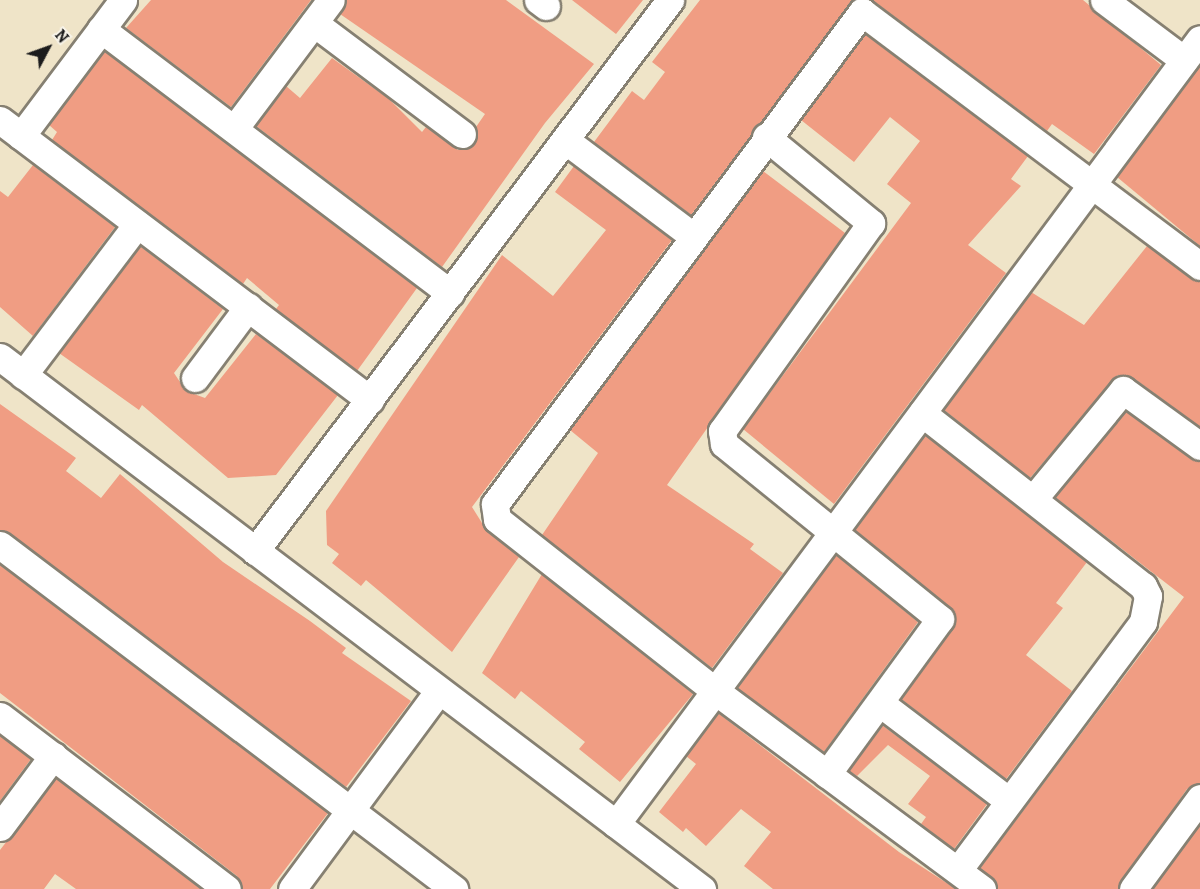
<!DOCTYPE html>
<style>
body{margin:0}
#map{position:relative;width:1200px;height:889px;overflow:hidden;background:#efe4c8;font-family:Alegreya,serif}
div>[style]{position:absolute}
.building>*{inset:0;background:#f09d83}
.roads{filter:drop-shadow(2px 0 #868072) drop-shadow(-2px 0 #868072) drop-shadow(0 2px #868072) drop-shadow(0 -2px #868072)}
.minor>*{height:27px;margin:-13.5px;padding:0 13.5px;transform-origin:13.5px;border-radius:13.5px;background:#fff}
span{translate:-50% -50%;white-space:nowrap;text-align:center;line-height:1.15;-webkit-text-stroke:6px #f7f3e8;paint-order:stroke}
.north{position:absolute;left:18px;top:18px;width:60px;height:60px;-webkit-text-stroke:4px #f7f3e8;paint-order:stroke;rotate:49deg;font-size:16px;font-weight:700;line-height:24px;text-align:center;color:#1c1c1c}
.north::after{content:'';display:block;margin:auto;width:21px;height:27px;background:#1c1c1c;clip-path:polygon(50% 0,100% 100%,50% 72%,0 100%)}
</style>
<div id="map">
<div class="building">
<div style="clip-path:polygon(151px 0,311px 0,231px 107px,126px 28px)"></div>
<div style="clip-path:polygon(346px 0,506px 0,594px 64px,545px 123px,442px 267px,256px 126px,286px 86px,300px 98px,332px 58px,389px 99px,422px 132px,426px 127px,458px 150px,475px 143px,476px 127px,485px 114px,340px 14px)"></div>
<div style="clip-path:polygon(572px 0,643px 0,616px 34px)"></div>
<div style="clip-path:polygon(700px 0,853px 0,691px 215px,594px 142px,632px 91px,644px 100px,665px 72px,652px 62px)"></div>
<div style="clip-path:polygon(872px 0,1083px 0,1161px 65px,1094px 154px,1052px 124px,1047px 131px)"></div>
<div style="clip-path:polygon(865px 34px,1028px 156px,1011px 179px,1021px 186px,968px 245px,1006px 273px,834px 504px,743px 429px,911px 203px,887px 184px,920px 141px,890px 117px,854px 162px,801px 120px)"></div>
<div style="clip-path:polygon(104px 51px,417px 288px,357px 371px,276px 309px,279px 305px,247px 278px,243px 284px,52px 140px,57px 132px,49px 125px)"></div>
<div style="clip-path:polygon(1200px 65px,1200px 246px,1117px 177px)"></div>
<div style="clip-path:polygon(33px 165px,115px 227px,33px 336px,0 307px,0 191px,8px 197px)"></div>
<div style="clip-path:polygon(574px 166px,672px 240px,472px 507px,487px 531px,519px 557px,452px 652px,366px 580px,361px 586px,332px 563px,339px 554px,327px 545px,326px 511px,502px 255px,553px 296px,606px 230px,555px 192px)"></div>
<div style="clip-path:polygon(763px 171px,845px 233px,667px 485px,754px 544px,750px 549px,783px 573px,712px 668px,542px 535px,598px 453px,570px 430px)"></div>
<div style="clip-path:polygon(140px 246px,223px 309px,174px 373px,186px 391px,205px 398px,256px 334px,338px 395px,276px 475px,228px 478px,142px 405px,139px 410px,59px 353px)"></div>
<div style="clip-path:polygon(1147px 246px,1200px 281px,1200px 427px,1132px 377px,1118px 375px,1030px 478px,944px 410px,1031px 292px,1084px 325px)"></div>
<div style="clip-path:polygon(0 404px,76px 458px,66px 471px,101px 498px,120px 474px,223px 562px,310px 621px,346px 648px,342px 653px,411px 701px,346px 787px,0 530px)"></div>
<div style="clip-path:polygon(1126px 411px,1200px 461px,1200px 783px,1187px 789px,1118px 889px,997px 889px,980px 868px,1184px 597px,1055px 497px)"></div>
<div style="clip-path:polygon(925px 435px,1087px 562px,1056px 603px,1063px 608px,1026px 655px,1072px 691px,1006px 779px,901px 699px,953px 628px,955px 614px,855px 530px)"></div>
<div style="clip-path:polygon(836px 555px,918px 622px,824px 752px,737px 688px)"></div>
<div style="clip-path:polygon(0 565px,328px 813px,270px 889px,242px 889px,237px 876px,0 693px)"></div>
<div style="clip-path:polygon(542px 574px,693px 694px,620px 782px,579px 749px,585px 742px,521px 691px,515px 699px,482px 673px)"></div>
<div style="clip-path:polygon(718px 713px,899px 852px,956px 889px,773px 889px,744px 866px,771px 832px,741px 809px,706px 846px,686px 828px,683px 832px,659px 812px,696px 764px,686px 756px)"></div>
<div style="clip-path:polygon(882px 725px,987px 804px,954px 849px,921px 824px,926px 817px,908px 804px,930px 776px,888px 745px,857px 776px,849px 771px)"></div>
<div style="clip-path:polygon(0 736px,31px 759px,0 801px)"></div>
<div style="clip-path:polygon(56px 778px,201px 889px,76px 889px,55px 874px,44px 889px,0 889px,0 850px)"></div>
<div style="clip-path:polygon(1200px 825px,1200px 889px,1153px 889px)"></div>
</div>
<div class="roads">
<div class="minor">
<div style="left:538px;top:0;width:10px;rotate:37deg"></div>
<div style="left:1104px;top:0;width:100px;rotate:36.9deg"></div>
<div style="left:314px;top:23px;width:185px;rotate:36.9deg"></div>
<div style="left:101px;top:29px;width:438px;rotate:37.1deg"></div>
<div style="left:0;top:120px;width:464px;rotate:37.1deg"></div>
<div style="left:234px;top:129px;width:161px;rotate:-53.1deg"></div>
<div style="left:21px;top:136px;width:170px;rotate:-53.1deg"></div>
<div style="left:766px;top:137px;width:136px;rotate:39.3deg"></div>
<div style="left:871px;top:223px;width:256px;rotate:125.6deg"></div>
<div style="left:722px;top:431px;width:13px;rotate:81deg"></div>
<div style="left:724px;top:444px;width:278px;rotate:39deg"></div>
<div style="left:940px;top:619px;width:192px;rotate:126.1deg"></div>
<div style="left:565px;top:140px;width:160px;rotate:36.9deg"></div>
<div style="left:0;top:357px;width:881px;rotate:37.16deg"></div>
<div style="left:23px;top:375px;width:189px;rotate:-52.9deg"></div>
<div style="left:195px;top:378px;width:89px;rotate:-53.3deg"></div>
<div style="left:922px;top:413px;width:281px;rotate:38.1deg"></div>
<div style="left:1143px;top:586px;width:11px;rotate:63deg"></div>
<div style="left:1148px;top:596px;width:26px;rotate:101deg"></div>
<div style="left:1143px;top:622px;width:309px;rotate:126.7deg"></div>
<div style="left:1034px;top:498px;width:140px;rotate:-50.5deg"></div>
<div style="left:1123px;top:390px;width:95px;rotate:36deg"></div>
<div style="left:0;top:545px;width:570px;rotate:37.15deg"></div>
<div style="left:255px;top:551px;width:690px;rotate:-53.01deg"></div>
<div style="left:880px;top:703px;width:162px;rotate:37.2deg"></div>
<div style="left:0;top:716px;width:285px;rotate:37.3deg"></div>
<div style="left:616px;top:824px;width:978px;rotate:-53.35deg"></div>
<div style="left:0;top:827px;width:89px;rotate:-53.3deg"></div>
<div style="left:292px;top:889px;width:247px;rotate:-53.5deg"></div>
<div style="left:982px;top:889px;width:334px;rotate:-143.4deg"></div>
<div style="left:714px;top:690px;width:276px;rotate:-141.8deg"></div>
<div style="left:497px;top:519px;width:15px;rotate:-98deg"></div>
<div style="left:495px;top:504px;width:614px;rotate:-53.28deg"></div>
<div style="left:862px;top:12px;width:423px;rotate:36.9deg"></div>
<div style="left:1133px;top:889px;width:113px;rotate:-53.6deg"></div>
</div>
</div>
<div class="north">N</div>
</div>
